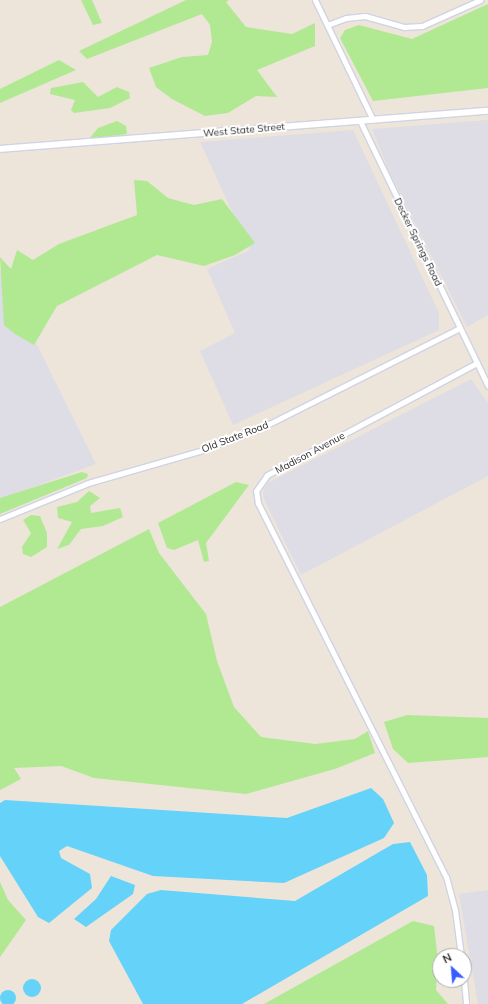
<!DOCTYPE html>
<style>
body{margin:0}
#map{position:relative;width:488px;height:1004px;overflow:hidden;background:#ede5da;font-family:Mulish,sans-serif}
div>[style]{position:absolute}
.industrial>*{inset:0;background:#dedce5}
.green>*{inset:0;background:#b0e992}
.water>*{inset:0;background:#64d2f9}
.round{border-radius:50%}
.roads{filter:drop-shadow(1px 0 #cfd3e4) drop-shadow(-1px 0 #cfd3e4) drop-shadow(0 1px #cfd3e4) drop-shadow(0 -1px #cfd3e4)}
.minor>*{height:5px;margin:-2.5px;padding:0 2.5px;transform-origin:2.5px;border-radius:2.5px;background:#fff}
.tertiary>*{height:6px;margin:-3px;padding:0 3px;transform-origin:3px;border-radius:3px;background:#fff}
span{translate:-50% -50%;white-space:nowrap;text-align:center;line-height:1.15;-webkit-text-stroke:4px #fff;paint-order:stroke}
.street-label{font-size:10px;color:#2a2a2a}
.north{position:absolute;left:432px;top:948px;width:40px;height:40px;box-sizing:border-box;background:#fff;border:1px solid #aaa;border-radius:50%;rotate:334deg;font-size:11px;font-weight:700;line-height:16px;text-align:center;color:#2a2a2a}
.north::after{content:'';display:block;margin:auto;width:14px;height:18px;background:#355cff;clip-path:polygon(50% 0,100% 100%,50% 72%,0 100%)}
</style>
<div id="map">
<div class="industrial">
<div style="clip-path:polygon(488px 120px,488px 315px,467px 327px,390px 173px,372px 129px)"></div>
<div style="clip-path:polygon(353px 130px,439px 313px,439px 330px,233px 425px,200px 351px,235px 333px,207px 269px,250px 250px,200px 142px)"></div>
<div style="clip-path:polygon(0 270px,96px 464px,1px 499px,0 495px)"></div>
<div style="clip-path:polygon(471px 379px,488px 403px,488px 476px,301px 575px,264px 499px,263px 492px,268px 483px)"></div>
<div style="clip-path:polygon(488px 890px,488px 1004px,478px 1004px,459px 894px)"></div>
</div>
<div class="green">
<div style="clip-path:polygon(81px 0,92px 0,102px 23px,93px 25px)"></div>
<div style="clip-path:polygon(186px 0,229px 0,226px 2px,246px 27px,292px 34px,315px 23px,315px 46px,257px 70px,277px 97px,256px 96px,228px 113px,205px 116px,172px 99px,156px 87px,149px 68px,182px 57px,208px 55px,212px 42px,210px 25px,202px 14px,87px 59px,79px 51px)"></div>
<div style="clip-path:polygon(488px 4px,488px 88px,373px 101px,340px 38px,345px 30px,359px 25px,412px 39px)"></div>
<div style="clip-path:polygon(59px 60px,76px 70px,0 103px,0 89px)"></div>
<div style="clip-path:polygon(83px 82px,98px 97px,117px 87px,129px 92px,130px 98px,110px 108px,74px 113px,71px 110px,75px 100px,50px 94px,51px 88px)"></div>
<div style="clip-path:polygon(117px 121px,126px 126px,127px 134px,89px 139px,98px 128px)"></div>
<div style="clip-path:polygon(134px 180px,147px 181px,168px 198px,194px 205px,222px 199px,255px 243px,235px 255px,204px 266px,157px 255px,57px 306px,34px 345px,15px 334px,4px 325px,0 257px,11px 269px,17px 250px,33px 260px,59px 244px,137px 215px)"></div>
<div style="clip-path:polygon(82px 472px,88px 474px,87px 478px,0 514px,0 498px)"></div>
<div style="clip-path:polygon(236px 482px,249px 485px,206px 543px,209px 561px,204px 562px,198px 540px,174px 550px,167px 548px,158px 523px)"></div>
<div style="clip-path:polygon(89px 491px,100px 498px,90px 506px,91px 513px,120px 508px,123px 517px,103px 526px,81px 529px,69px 545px,57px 549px,72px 522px,58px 518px,57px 507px,77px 502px)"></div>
<div style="clip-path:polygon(31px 515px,40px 516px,47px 533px,47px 547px,31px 557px,23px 554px,22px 547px,31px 533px,23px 520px)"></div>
<div style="clip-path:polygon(149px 529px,159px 553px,206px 614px,217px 661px,234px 707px,261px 737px,315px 744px,355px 739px,368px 731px,375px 753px,335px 769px,246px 794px,94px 778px,61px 766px,14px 768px,21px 779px,0 790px,0 607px)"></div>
<div style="clip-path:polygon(407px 715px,488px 718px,488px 757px,408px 763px,393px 749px,384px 722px)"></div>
<div style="clip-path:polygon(0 882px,8px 900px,26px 920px,0 957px)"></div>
<div style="clip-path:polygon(413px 921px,434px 926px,438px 960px,436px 990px,448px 1004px,264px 1004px)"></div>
</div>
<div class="water">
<div style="clip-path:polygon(371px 788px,383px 799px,394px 823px,384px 838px,284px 883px,153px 876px,67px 846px,59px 851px,61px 858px,90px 874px,92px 888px,49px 923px,38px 917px,0 856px,0 803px,5px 800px,287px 818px)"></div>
<div style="clip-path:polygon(410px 842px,427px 875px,428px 896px,242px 1004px,143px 1004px,109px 941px,111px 930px,147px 894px,161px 890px,295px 901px,393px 844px)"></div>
<div style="clip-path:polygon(111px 876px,135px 885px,133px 894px,86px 927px,74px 919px,96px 899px)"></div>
<div class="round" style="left:23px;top:979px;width:18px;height:18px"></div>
<div class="round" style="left:0;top:990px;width:16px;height:16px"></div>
</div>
<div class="roads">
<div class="minor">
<div style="left:315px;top:0;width:133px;rotate:64.2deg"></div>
<div style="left:327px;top:25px;width:20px;rotate:-20deg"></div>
<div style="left:346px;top:18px;width:19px;rotate:-6deg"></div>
<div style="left:365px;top:16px;width:41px;rotate:15.8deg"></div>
<div style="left:404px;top:27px;width:18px;rotate:-3deg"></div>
<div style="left:422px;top:26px;width:64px;rotate:-24.1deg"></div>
<div style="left:360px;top:121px;width:294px;rotate:64.2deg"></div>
<div style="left:0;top:519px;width:95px;rotate:-22.2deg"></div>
<div style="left:88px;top:483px;width:120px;rotate:-16deg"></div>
<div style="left:203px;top:450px;width:64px;rotate:-21deg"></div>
<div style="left:263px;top:427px;width:220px;rotate:-26.7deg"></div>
<div style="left:461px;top:956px;width:46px;rotate:-97.4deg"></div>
<div style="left:455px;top:910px;width:34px;rotate:-105deg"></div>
<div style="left:446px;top:877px;width:419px;rotate:-116.7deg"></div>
<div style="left:258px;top:503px;width:12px;rotate:-99deg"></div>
<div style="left:256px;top:491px;width:19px;rotate:-55deg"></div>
<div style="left:267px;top:475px;width:238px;rotate:-28.1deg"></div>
<div style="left:464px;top:980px;width:24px;rotate:85deg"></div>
</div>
<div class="tertiary">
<div style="left:0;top:149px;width:489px;rotate:-4.5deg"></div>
</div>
</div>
<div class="street-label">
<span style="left:244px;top:130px;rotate:-5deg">West State Street</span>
<span style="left:418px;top:242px;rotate:64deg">Decker Springs Road</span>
<span style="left:235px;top:437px;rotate:-21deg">Old State Road</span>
<span style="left:310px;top:453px;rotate:-28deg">Madison Avenue</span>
</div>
<div class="north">N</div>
</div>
